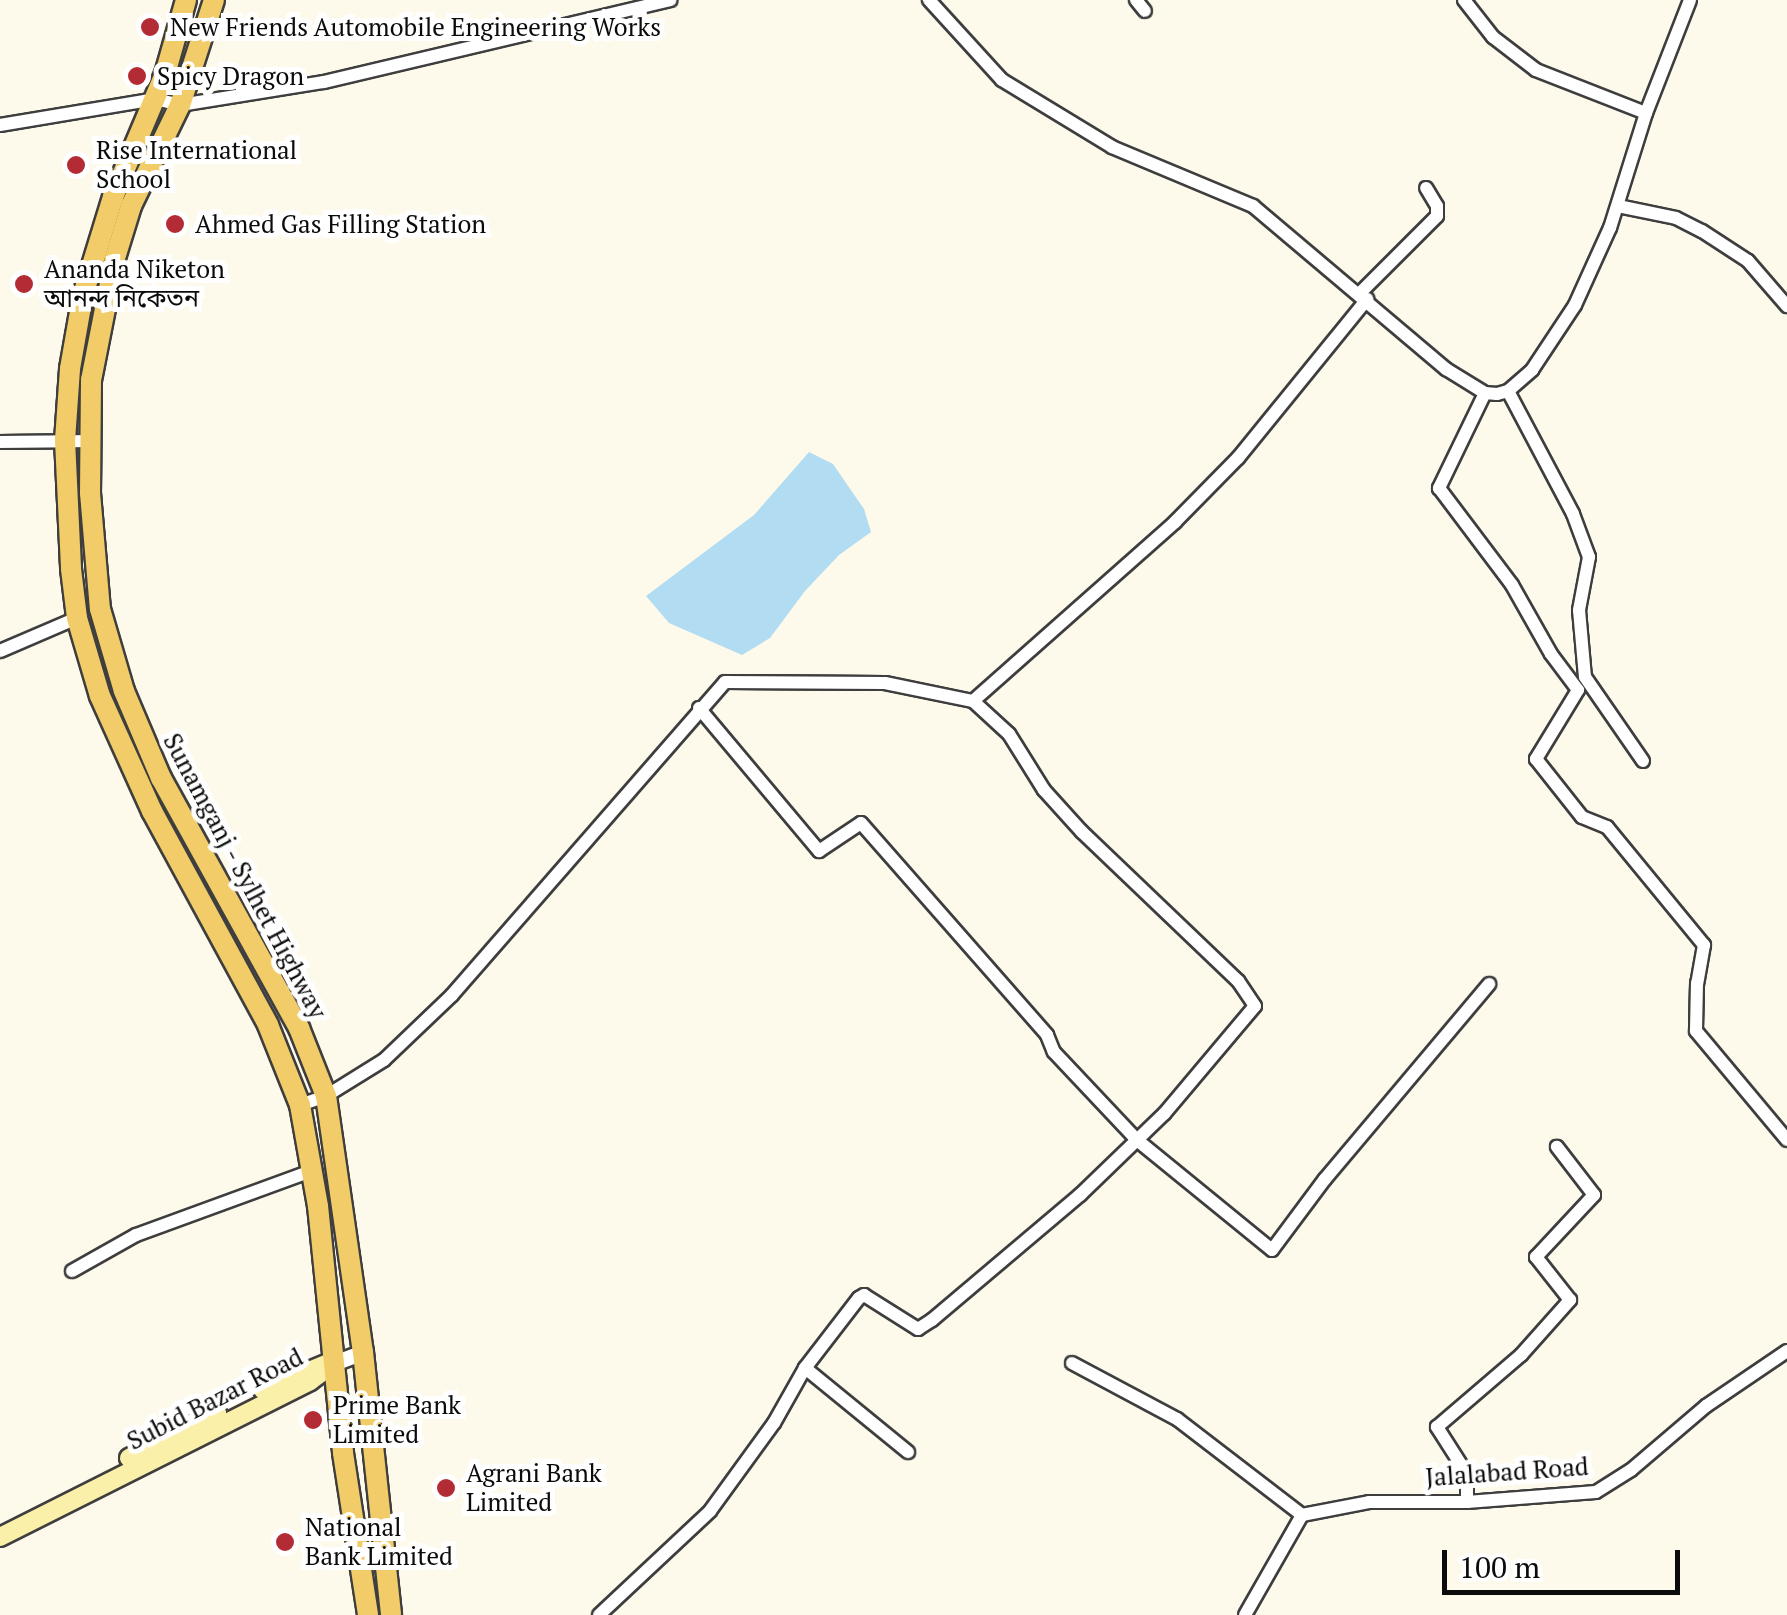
<!DOCTYPE html>
<meta charset="utf-8">
<style>
body{margin:0}
#map{position:relative;width:1787px;height:1615px;overflow:hidden;background:#fefaeb;font-family:"PT Serif","Noto Sans Bengali",serif}
div>[style]{position:absolute}
.water>*{inset:0;background:#b2dcf2}
.roads{filter:drop-shadow(2px 0 #3e3e3e) drop-shadow(-2px 0 #3e3e3e) drop-shadow(0 2px #3e3e3e) drop-shadow(0 -2px #3e3e3e)}
.minor>*{height:12px;margin:-6px;padding:0 6px;transform-origin:6px;border-radius:6px;background:#fff}
.tertiary>*{height:15px;margin:-7.5px;padding:0 7.5px;transform-origin:7.5px;border-radius:7.5px;background:#fff}
.secondary>*{height:18px;margin:-9px;padding:0 9px;transform-origin:9px;border-radius:9px;background:#fbf0a9}
.primary>*{height:20px;margin:-10px;padding:0 10px;transform-origin:10px;border-radius:10px;background:#f1cc68}
.dots>*{width:28px;height:28px;translate:-50% -50%;box-sizing:border-box;border:5px solid #fff;border-radius:50%}
span{translate:-50% -50%;white-space:nowrap;text-align:center;line-height:1.15;-webkit-text-stroke:10px #fff;paint-order:stroke}
.poi-label{font-size:25px;color:#0b0b0b}
.left{translate:0 -50%;text-align:left}
.street-label{font-size:25px;color:#0b0b0b}
.scale{position:absolute;left:1442px;top:1550px;width:238px;height:45px;box-sizing:border-box;border:5px solid #0b0b0b;border-top:0;padding-left:12px;font-size:30px;line-height:35px;white-space:nowrap;color:#0b0b0b;-webkit-text-stroke:8px #fff;paint-order:stroke}
</style>
<div id="map">
<div class="water">
<div style="clip-path:polygon(809px 452px,833px 464px,864px 509px,871px 532px,839px 555px,805px 591px,770px 638px,742px 655px,669px 623px,646px 596px,754px 515px)"></div>
</div>
<div class="roads">
<div class="minor">
<div style="left:929px;top:0;width:108px;rotate:47.6deg"></div>
<div style="left:1002px;top:80px;width:129px;rotate:31.3deg"></div>
<div style="left:1112px;top:147px;width:153px;rotate:22.7deg"></div>
<div style="left:1253px;top:206px;width:253px;rotate:40.2deg"></div>
<div style="left:1446px;top:369px;width:46px;rotate:31.6deg"></div>
<div style="left:1485px;top:393px;width:12px;rotate:5deg"></div>
<div style="left:1497px;top:394px;width:11px;rotate:-15deg"></div>
<div style="left:1508px;top:391px;width:32px;rotate:-41deg"></div>
<div style="left:1532px;top:370px;width:78px;rotate:-56.5deg"></div>
<div style="left:1575px;top:305px;width:85px;rotate:-65.6deg"></div>
<div style="left:1610px;top:228px;width:121px;rotate:-72.6deg"></div>
<div style="left:1646px;top:113px;width:121px;rotate:-68.7deg"></div>
<div style="left:1136px;top:0;width:14px;rotate:51deg"></div>
<div style="left:1464px;top:0;width:47px;rotate:51.9deg"></div>
<div style="left:1493px;top:37px;width:54px;rotate:37.5deg"></div>
<div style="left:1536px;top:70px;width:118px;rotate:21.4deg"></div>
<div style="left:0;top:125px;width:157px;rotate:-9.5deg"></div>
<div style="left:155px;top:99px;width:26px;rotate:13deg"></div>
<div style="left:180px;top:105px;width:146px;rotate:-9.1deg"></div>
<div style="left:324px;top:82px;width:356px;rotate:-13.3deg"></div>
<div style="left:1618px;top:206px;width:59px;rotate:11.7deg"></div>
<div style="left:1676px;top:218px;width:29px;rotate:27deg"></div>
<div style="left:1702px;top:231px;width:55px;rotate:33.1deg"></div>
<div style="left:1748px;top:261px;width:60px;rotate:49.1deg"></div>
<div style="left:1360px;top:293px;width:109px;rotate:-45deg"></div>
<div style="left:1437px;top:216px;width:10px;rotate:-90deg"></div>
<div style="left:1437px;top:206px;width:21px;rotate:-121deg"></div>
<div style="left:1508px;top:391px;width:139px;rotate:62.1deg"></div>
<div style="left:1573px;top:514px;width:46px;rotate:69.6deg"></div>
<div style="left:1589px;top:557px;width:54px;rotate:100.7deg"></div>
<div style="left:1579px;top:610px;width:67px;rotate:84.9deg"></div>
<div style="left:1585px;top:677px;width:102px;rotate:55.4deg"></div>
<div style="left:1485px;top:393px;width:106px;rotate:115.8deg"></div>
<div style="left:1439px;top:488px;width:121px;rotate:53deg"></div>
<div style="left:1512px;top:585px;width:79px;rotate:60.5deg"></div>
<div style="left:1551px;top:654px;width:45px;rotate:53.1deg"></div>
<div style="left:1578px;top:690px;width:81px;rotate:121.3deg"></div>
<div style="left:1536px;top:759px;width:74px;rotate:51.6deg"></div>
<div style="left:1582px;top:817px;width:27px;rotate:22deg"></div>
<div style="left:1607px;top:827px;width:153px;rotate:50.6deg"></div>
<div style="left:1704px;top:945px;width:39px;rotate:100deg"></div>
<div style="left:1697px;top:983px;width:48px;rotate:91.2deg"></div>
<div style="left:1696px;top:1031px;width:142px;rotate:50.1deg"></div>
<div style="left:0;top:442px;width:90px;rotate:-0.6deg"></div>
<div style="left:0;top:651px;width:84px;rotate:-23.2deg"></div>
<div style="left:699px;top:708px;width:187px;rotate:50deg"></div>
<div style="left:819px;top:851px;width:50px;rotate:-33.7deg"></div>
<div style="left:861px;top:823px;width:282px;rotate:48.7deg"></div>
<div style="left:1047px;top:1035px;width:18px;rotate:68deg"></div>
<div style="left:1054px;top:1052px;width:121px;rotate:46.7deg"></div>
<div style="left:1137px;top:1140px;width:174px;rotate:39.2deg"></div>
<div style="left:1272px;top:1250px;width:89px;rotate:-53.3deg"></div>
<div style="left:1325px;top:1179px;width:255px;rotate:-49.9deg"></div>
<div style="left:300px;top:1105px;width:28px;rotate:-19deg"></div>
<div style="left:326px;top:1096px;width:68px;rotate:-31.8deg"></div>
<div style="left:384px;top:1060px;width:94px;rotate:-43.7deg"></div>
<div style="left:452px;top:995px;width:415px;rotate:-48.9deg"></div>
<div style="left:725px;top:682px;width:160px;rotate:0.4deg"></div>
<div style="left:885px;top:683px;width:90px;rotate:11.6deg"></div>
<div style="left:973px;top:701px;width:270px;rotate:-41.5deg"></div>
<div style="left:1175px;top:522px;width:90px;rotate:-45.5deg"></div>
<div style="left:1238px;top:458px;width:205px;rotate:-50.9deg"></div>
<div style="left:72px;top:1271px;width:73px;rotate:-29.4deg"></div>
<div style="left:136px;top:1235px;width:186px;rotate:-20.1deg"></div>
<div style="left:1072px;top:1363px;width:119px;rotate:28.1deg"></div>
<div style="left:1177px;top:1419px;width:158px;rotate:37.5deg"></div>
<div style="left:805px;top:1368px;width:133px;rotate:39.2deg"></div>
<div style="left:1467px;top:1502px;width:28px;rotate:-90deg"></div>
<div style="left:1467px;top:1474px;width:56px;rotate:-122.6deg"></div>
<div style="left:1437px;top:1427px;width:111px;rotate:-40.6deg"></div>
<div style="left:1521px;top:1355px;width:74px;rotate:-48.3deg"></div>
<div style="left:1570px;top:1300px;width:55px;rotate:-128.3deg"></div>
<div style="left:1536px;top:1257px;width:85px;rotate:-46.9deg"></div>
<div style="left:1594px;top:1195px;width:61px;rotate:-127.6deg"></div>
<div style="left:599px;top:1615px;width:152px;rotate:-43.1deg"></div>
<div style="left:710px;top:1511px;width:109px;rotate:-54deg"></div>
<div style="left:774px;top:1423px;width:63px;rotate:-60.6deg"></div>
<div style="left:805px;top:1368px;width:88px;rotate:-52.4deg"></div>
<div style="left:859px;top:1298px;width:6px;rotate:-31deg"></div>
<div style="left:864px;top:1295px;width:64px;rotate:32.2deg"></div>
<div style="left:918px;top:1329px;width:17px;rotate:-33deg"></div>
<div style="left:932px;top:1320px;width:194px;rotate:-40.2deg"></div>
<div style="left:1080px;top:1195px;width:117px;rotate:-44deg"></div>
<div style="left:1164px;top:1114px;width:141px;rotate:-49.9deg"></div>
<div style="left:1255px;top:1006px;width:30px;rotate:-124deg"></div>
<div style="left:1238px;top:981px;width:216px;rotate:-136.3deg"></div>
<div style="left:1082px;top:832px;width:57px;rotate:-132.1deg"></div>
<div style="left:1044px;top:790px;width:66px;rotate:-122deg"></div>
<div style="left:1009px;top:734px;width:49px;rotate:-137.5deg"></div>
<div style="left:1245px;top:1615px;width:115px;rotate:-60.3deg"></div>
<div style="left:1302px;top:1515px;width:68px;rotate:-11deg"></div>
<div style="left:1369px;top:1502px;width:98px"></div>
<div style="left:1467px;top:1502px;width:129px;rotate:-4.4deg"></div>
<div style="left:1596px;top:1492px;width:41px;rotate:-32.2deg"></div>
<div style="left:1631px;top:1470px;width:99px;rotate:-40.5deg"></div>
<div style="left:1706px;top:1406px;width:98px;rotate:-34.2deg"></div>
</div>
<div class="tertiary">
<div style="left:334px;top:1363px;width:31px;rotate:-21deg"></div>
</div>
<div class="secondary">
<div style="left:263px;top:1390px;width:68px;rotate:-22.4deg"></div>
<div style="left:129px;top:1458px;width:99px;rotate:-27.1deg"></div>
<div style="left:0;top:1537px;width:347px;rotate:-26.7deg"></div>
<div style="left:310px;top:1381px;width:30px;rotate:-37deg"></div>
</div>
<div class="primary">
<div style="left:186px;top:0;width:77px;rotate:105.8deg"></div>
<div style="left:165px;top:74px;width:134px;rotate:112.9deg"></div>
<div style="left:113px;top:197px;width:102px;rotate:107deg"></div>
<div style="left:83px;top:295px;width:75px;rotate:100deg"></div>
<div style="left:70px;top:369px;width:71px;rotate:94deg"></div>
<div style="left:65px;top:440px;width:129px;rotate:87.3deg"></div>
<div style="left:71px;top:569px;width:49px;rotate:83deg"></div>
<div style="left:77px;top:618px;width:81px;rotate:73.6deg"></div>
<div style="left:100px;top:696px;width:126px;rotate:65.7deg"></div>
<div style="left:152px;top:811px;width:243px;rotate:61.5deg"></div>
<div style="left:268px;top:1025px;width:86px;rotate:68.2deg"></div>
<div style="left:300px;top:1105px;width:103px;rotate:79.9deg"></div>
<div style="left:318px;top:1206px;width:248px;rotate:84.2deg"></div>
<div style="left:343px;top:1453px;width:164px;rotate:81.2deg"></div>
<div style="left:214px;top:0;width:110px;rotate:107.9deg"></div>
<div style="left:180px;top:105px;width:112px;rotate:115.9deg"></div>
<div style="left:131px;top:206px;width:54px;rotate:107.1deg"></div>
<div style="left:115px;top:258px;width:124px;rotate:101.1deg"></div>
<div style="left:91px;top:380px;width:113px;rotate:90.5deg"></div>
<div style="left:90px;top:493px;width:116px;rotate:85.1deg"></div>
<div style="left:100px;top:609px;width:85px;rotate:73.7deg"></div>
<div style="left:124px;top:691px;width:95px;rotate:67deg"></div>
<div style="left:161px;top:778px;width:286px;rotate:61.1deg"></div>
<div style="left:299px;top:1028px;width:73px;rotate:68.3deg"></div>
<div style="left:326px;top:1096px;width:259px;rotate:81.8deg"></div>
<div style="left:363px;top:1352px;width:264px;rotate:83.9deg"></div>
</div>
</div>
<div class="dots">
<div style="left:150px;top:27px;background:#b32c35"></div>
<div style="left:137px;top:76px;background:#b32c35"></div>
<div style="left:76px;top:165px;background:#b32c35"></div>
<div style="left:175px;top:224px;background:#b32c35"></div>
<div style="left:24px;top:284px;background:#b32c35"></div>
<div style="left:313px;top:1420px;background:#b32c35"></div>
<div style="left:446px;top:1488px;background:#b32c35"></div>
<div style="left:285px;top:1542px;background:#b32c35"></div>
</div>
<div class="poi-label">
<span class="left" style="left:170px;top:27px">New Friends Automobile Engineering Works</span>
<span class="left" style="left:157px;top:76px">Spicy Dragon</span>
<span class="left" style="left:96px;top:165px">Rise International<br>School</span>
<span class="left" style="left:195px;top:224px">Ahmed Gas Filling Station</span>
<span class="left" style="left:44px;top:284px">Ananda Niketon<br>আনন্দ নিকেতন</span>
<span class="left" style="left:333px;top:1420px">Prime Bank<br>Limited</span>
<span class="left" style="left:466px;top:1488px">Agrani Bank<br>Limited</span>
<span class="left" style="left:305px;top:1542px">National<br>Bank Limited</span>
</div>
<div class="street-label">
<span style="left:245px;top:876px;rotate:62deg">Sunamganj - Sylhet Highway</span>
<span style="left:215px;top:1399px;rotate:-27deg">Subid Bazar Road</span>
<span style="left:1507px;top:1472px;rotate:-4deg">Jalalabad Road</span>
</div>
<div class="scale">100 m</div>
</div>
